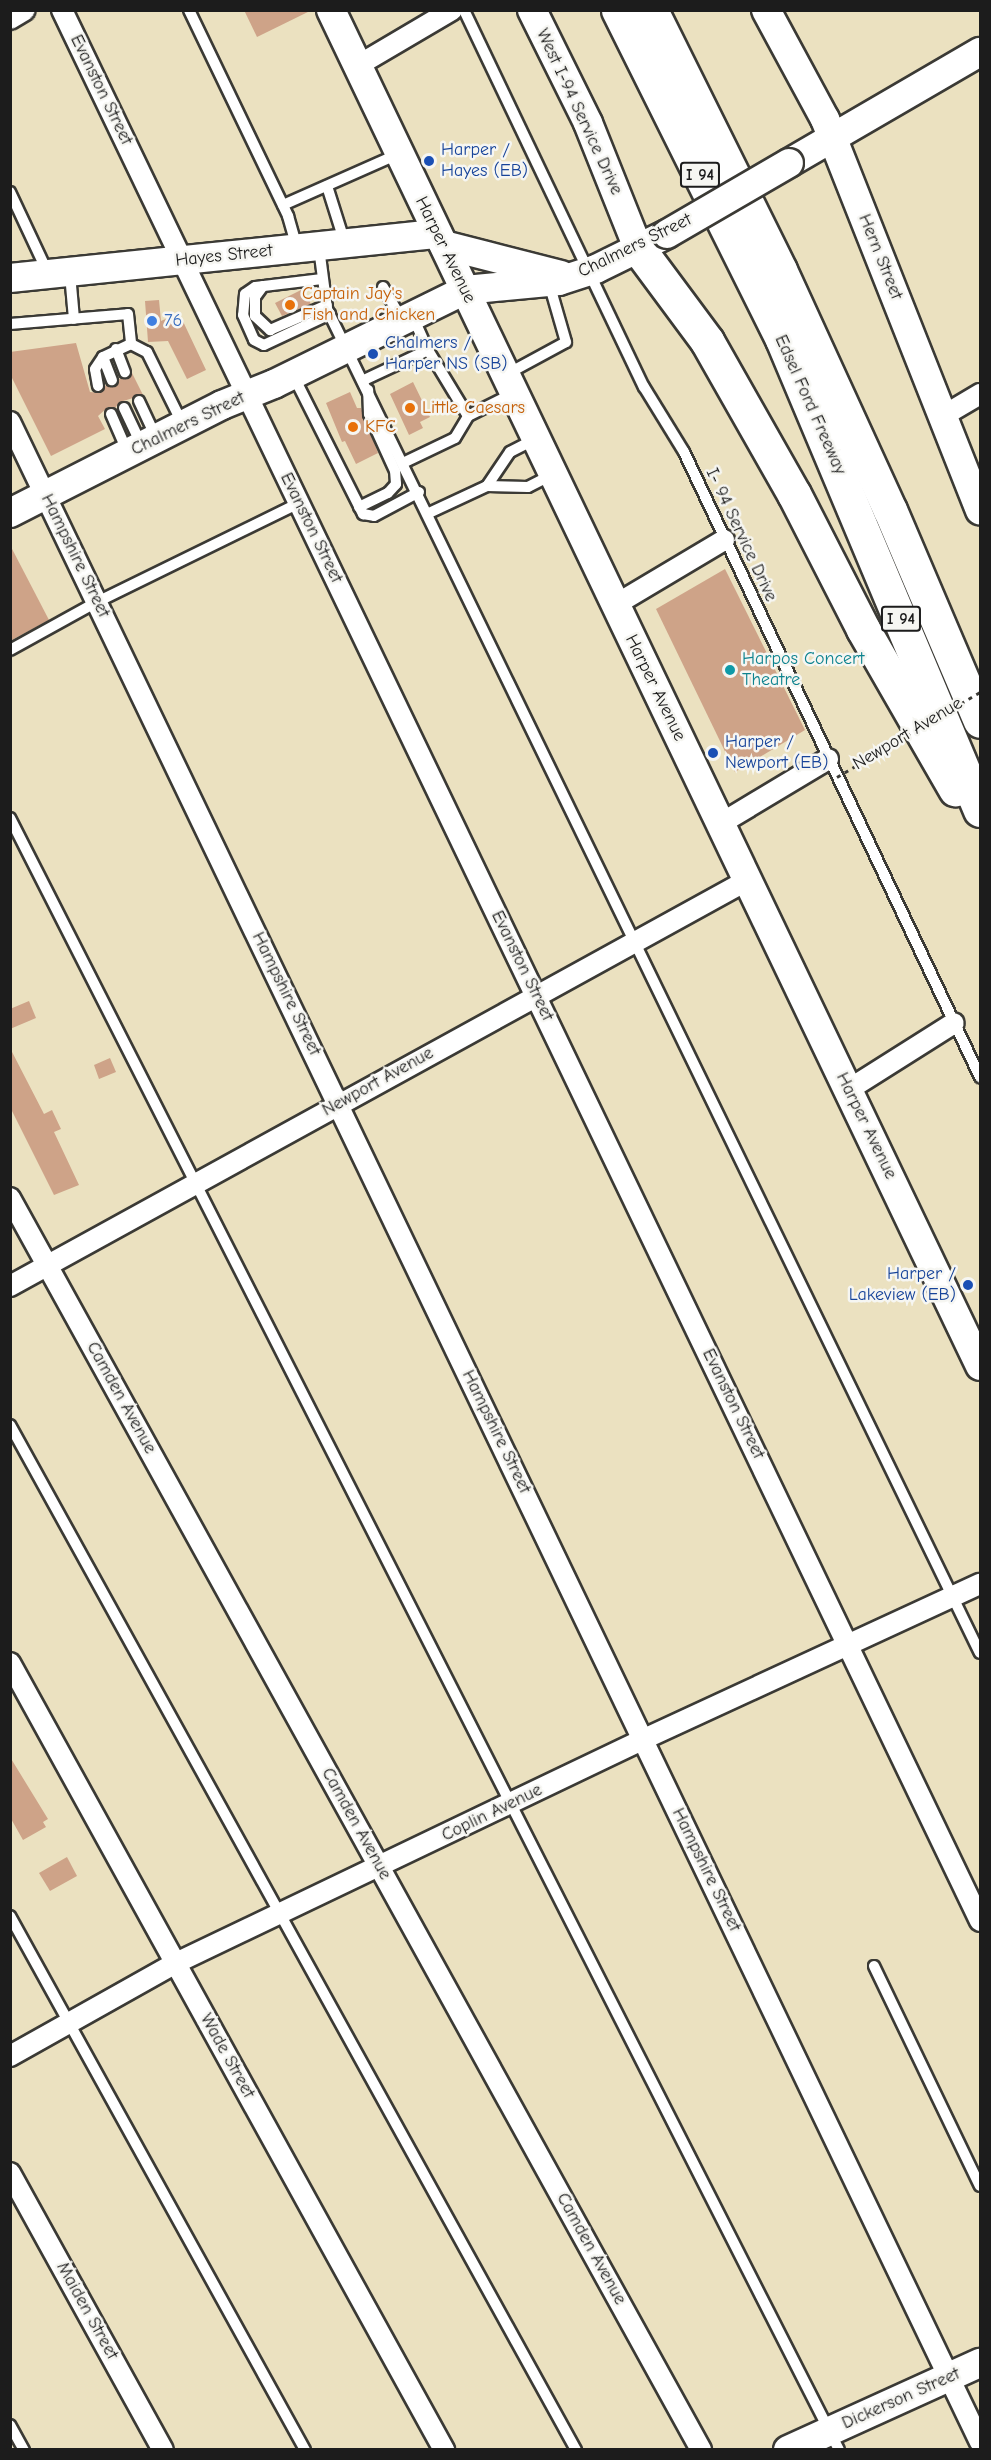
<!DOCTYPE html>
<style>
body{margin:0}
#map{position:relative;width:991px;height:2460px;overflow:hidden;background:#ebe1c0;font-family:"Comic Neue",sans-serif}
div>[style]{position:absolute}
.building>*{inset:0;background:#cea388}
.roads{filter:drop-shadow(2px 0 #3b3a35) drop-shadow(-2px 0 #3b3a35) drop-shadow(0 2px #3b3a35) drop-shadow(0 -2px #3b3a35)}
.lane>*{height:10px;margin:-5px;padding:0 5px;transform-origin:5px;border-radius:5px;background:#fff}
.street>*{height:20px;margin:-10px;padding:0 10px;transform-origin:10px;border-radius:10px;background:#fff}
.secondary>*{height:28px;margin:-14px;padding:0 14px;transform-origin:14px;border-radius:14px;background:#fff}
.highway>*{height:33px;margin:-16.5px;padding:0 16.5px;transform-origin:16.5px;border-radius:16.5px;background:#fff}
.path-bridge>*{height:3px;margin-top:-1.5px;transform-origin:0;background:repeating-linear-gradient(90deg,#3b3a35 0 4.5px,transparent 0 9px)}
.bridges{filter:drop-shadow(2px 0 #3b3a35) drop-shadow(-2px 0 #3b3a35) drop-shadow(0 2px #3b3a35) drop-shadow(0 -2px #3b3a35)}
.secondary-bridge>*{height:28px;margin:-14px;padding:0 14px;transform-origin:14px;border-radius:14px;background:#fff}
.dots>*{width:16px;height:16px;translate:-50% -50%;box-sizing:border-box;border:3px solid #f6f6f2;border-radius:50%}
span{translate:-50% -50%;white-space:nowrap;text-align:center;line-height:1.15;-webkit-text-stroke:5px #f6f6f2;paint-order:stroke}
.shield-label span{padding:2px 4px;background:#f6f6f2;border:2px solid;border-radius:4px;-webkit-text-stroke-width:0}
.shield-label{font-size:16px;color:#1c1c1c;font-weight:700}
.street-label{font-size:18px;color:#1c1c1c}
.transit-label{font-size:18px;color:#164399}
.left{translate:0 -50%;text-align:left}
.right{translate:-100% -50%;text-align:right}
.food-label{font-size:18px;color:#c56008}
.shop-label{font-size:18px;color:#366cbe}
.culture-label{font-size:18px;color:#0d838f}
.frame{position:absolute;inset:0;border:12px solid #1c1c1c;pointer-events:none}
</style>
<div id="map">
<div class="building">
<div style="clip-path:polygon(244px 10px,312px 10px,257px 37px)"></div>
<div style="clip-path:polygon(303px 289px,311px 304px,282px 316px,275px 303px)"></div>
<div style="clip-path:polygon(159px 300px,161px 321px,179px 313px,206px 370px,187px 379px,168px 341px,148px 342px,145px 301px)"></div>
<div style="clip-path:polygon(76px 343px,90px 392px,100px 393px,106px 385px,115px 387px,119px 379px,128px 379px,132px 373px,143px 395px,120px 402px,115px 408px,108px 407px,98px 416px,105px 429px,51px 456px,10px 374px,10px 352px)"></div>
<div style="clip-path:polygon(413px 382px,430px 417px,420px 422px,423px 428px,409px 435px,390px 394px)"></div>
<div style="clip-path:polygon(350px 392px,357px 408px,361px 408px,378px 453px,356px 464px,345px 441px,342px 442px,326px 403px)"></div>
<div style="clip-path:polygon(10px 545px,49px 620px,10px 641px)"></div>
<div style="clip-path:polygon(725px 569px,805px 730px,735px 772px,656px 609px)"></div>
<div style="clip-path:polygon(29px 1001px,36px 1018px,10px 1029px,10px 1009px)"></div>
<div style="clip-path:polygon(10px 1048px,44px 1114px,52px 1110px,61px 1129px,54px 1132px,79px 1185px,54px 1195px,10px 1107px)"></div>
<div style="clip-path:polygon(110px 1058px,116px 1072px,99px 1079px,94px 1065px)"></div>
<div style="clip-path:polygon(10px 1757px,48px 1819px,43px 1822px,46px 1827px,23px 1840px,10px 1817px)"></div>
<div style="clip-path:polygon(67px 1857px,77px 1876px,50px 1891px,39px 1873px)"></div>
</div>
<div class="roads">
<div class="lane">
<div style="left:189px;top:10px;width:229px;rotate:64.3deg"></div>
<div style="left:288px;top:216px;width:32px;rotate:74deg"></div>
<div style="left:464px;top:10px;width:418px;rotate:64.5deg"></div>
<div style="left:644px;top:387px;width:76px;rotate:58.4deg"></div>
<div style="left:684px;top:452px;width:692px;rotate:64.66deg"></div>
<div style="left:327px;top:186px;width:60px;rotate:72.5deg"></div>
<div style="left:10px;top:192px;width:89px;rotate:64.9deg"></div>
<div style="left:283px;top:205px;width:126px;rotate:-23.9deg"></div>
<div style="left:319px;top:248px;width:62px;rotate:82.5deg"></div>
<div style="left:327px;top:309px;width:1494px;rotate:64.09deg"></div>
<div style="left:70px;top:274px;width:45px;rotate:84.9deg"></div>
<div style="left:322px;top:279px;width:67px;rotate:173.2deg"></div>
<div style="left:255px;top:287px;width:12px;rotate:145deg"></div>
<div style="left:245px;top:294px;width:21px;rotate:95deg"></div>
<div style="left:243px;top:315px;width:27px;rotate:66deg"></div>
<div style="left:254px;top:340px;width:11px;rotate:27deg"></div>
<div style="left:264px;top:345px;width:73px;rotate:-25.2deg"></div>
<div style="left:263px;top:286px;width:14px;rotate:126deg"></div>
<div style="left:255px;top:297px;width:19px;rotate:90deg"></div>
<div style="left:255px;top:316px;width:21px;rotate:43deg"></div>
<div style="left:270px;top:330px;width:62px;rotate:-23.7deg"></div>
<div style="left:383px;top:287px;width:38px;rotate:60deg"></div>
<div style="left:413px;top:317px;width:36px;rotate:66deg"></div>
<div style="left:10px;top:324px;width:118px;rotate:-4.8deg"></div>
<div style="left:128px;top:314px;width:30px;rotate:84deg"></div>
<div style="left:116px;top:349px;width:25px;rotate:69deg"></div>
<div style="left:103px;top:357px;width:25px;rotate:69deg"></div>
<div style="left:507px;top:374px;width:67px;rotate:-28.5deg"></div>
<div style="left:566px;top:342px;width:61px;rotate:-106.1deg"></div>
<div style="left:293px;top:375px;width:156px;rotate:63.3deg"></div>
<div style="left:363px;top:514px;width:11px;rotate:10deg"></div>
<div style="left:374px;top:516px;width:51px;rotate:-28.1deg"></div>
<div style="left:364px;top:380px;width:71px;rotate:-25.1deg"></div>
<div style="left:428px;top:350px;width:77px;rotate:58.8deg"></div>
<div style="left:468px;top:416px;width:51px;rotate:-26.6deg"></div>
<div style="left:98px;top:386px;width:17px;rotate:-100deg"></div>
<div style="left:95px;top:369px;width:14px;rotate:-56deg"></div>
<div style="left:103px;top:357px;width:31px;rotate:-25deg"></div>
<div style="left:131px;top:344px;width:18px;rotate:27deg"></div>
<div style="left:147px;top:352px;width:81px;rotate:63.7deg"></div>
<div style="left:139px;top:401px;width:38px;rotate:65deg"></div>
<div style="left:124px;top:408px;width:42px;rotate:64.7deg"></div>
<div style="left:111px;top:414px;width:43px;rotate:66.4deg"></div>
<div style="left:405px;top:462px;width:55px;rotate:-25.6deg"></div>
<div style="left:455px;top:438px;width:26px;rotate:-59deg"></div>
<div style="left:487px;top:486px;width:41px;rotate:-55.9deg"></div>
<div style="left:510px;top:452px;width:28px;rotate:-27deg"></div>
<div style="left:359px;top:507px;width:32px;rotate:-26deg"></div>
<div style="left:388px;top:493px;width:12px;rotate:-48deg"></div>
<div style="left:396px;top:484px;width:13px;rotate:-94deg"></div>
<div style="left:395px;top:471px;width:63px;rotate:-114.5deg"></div>
<div style="left:369px;top:414px;width:24px;rotate:-92deg"></div>
<div style="left:429px;top:513px;width:64px;rotate:-25deg"></div>
<div style="left:487px;top:486px;width:41px;rotate:1.4deg"></div>
<div style="left:528px;top:487px;width:28px;rotate:-27deg"></div>
<div style="left:10px;top:650px;width:99px;rotate:-28.9deg"></div>
<div style="left:97px;top:602px;width:225px;rotate:-26.1deg"></div>
<div style="left:10px;top:818px;width:1830px;rotate:63.07deg"></div>
<div style="left:10px;top:1425px;width:1171px;rotate:61.09deg"></div>
<div style="left:10px;top:1916px;width:610px;rotate:61.08deg"></div>
<div style="left:874px;top:1966px;width:244px;rotate:64.3deg"></div>
<div style="left:10px;top:2425px;width:29px;rotate:61deg"></div>
</div>
<div class="street">
<div style="left:62px;top:10px;width:2120px;rotate:64.34deg"></div>
<div style="left:10px;top:19px;width:17px;rotate:-31deg"></div>
<div style="left:357px;top:66px;width:110px;rotate:-30.5deg"></div>
<div style="left:943px;top:416px;width:43px;rotate:-30.7deg"></div>
<div style="left:10px;top:422px;width:2241px;rotate:64.35deg"></div>
<div style="left:615px;top:605px;width:127px;rotate:-30.8deg"></div>
<div style="left:720px;top:824px;width:126px;rotate:-31deg"></div>
<div style="left:848px;top:1090px;width:125px;rotate:-32.3deg"></div>
<div style="left:10px;top:1198px;width:1430px;rotate:61.1deg"></div>
<div style="left:10px;top:1286px;width:842px;rotate:-28.82deg"></div>
<div style="left:10px;top:1663px;width:899px;rotate:61.12deg"></div>
<div style="left:10px;top:2056px;width:190px;rotate:-29.3deg"></div>
<div style="left:176px;top:1963px;width:519px;rotate:-25.58deg"></div>
<div style="left:644px;top:1739px;width:370px;rotate:-24.8deg"></div>
<div style="left:10px;top:2173px;width:316px;rotate:61.1deg"></div>
</div>
<div class="secondary">
<div style="left:331px;top:10px;width:1503px;rotate:64.42deg"></div>
<div style="left:532px;top:10px;width:126px;rotate:63.6deg"></div>
<div style="left:588px;top:123px;width:135px;rotate:68.2deg"></div>
<div style="left:766px;top:10px;width:124px;rotate:61.6deg"></div>
<div style="left:825px;top:119px;width:421px;rotate:68.4deg"></div>
<div style="left:789px;top:163px;width:221px;rotate:-30.2deg"></div>
<div style="left:444px;top:245px;width:121px;rotate:14.4deg"></div>
<div style="left:10px;top:278px;width:430px;rotate:-5.9deg"></div>
<div style="left:10px;top:513px;width:238px;rotate:-27deg"></div>
<div style="left:222px;top:405px;width:56px;rotate:-22deg"></div>
<div style="left:274px;top:384px;width:213px;rotate:-26.2deg"></div>
<div style="left:465px;top:290px;width:94px;rotate:-5.5deg"></div>
<div style="left:559px;top:281px;width:39px;rotate:-18deg"></div>
<div style="left:596px;top:269px;width:79px;rotate:-26.2deg"></div>
<div style="left:788px;top:2450px;width:211px;rotate:-24.4deg"></div>
</div>
<div class="highway">
<div style="left:618px;top:10px;width:368px;rotate:63.5deg"></div>
<div style="left:782px;top:339px;width:511px;rotate:67.2deg"></div>
<div style="left:651px;top:10px;width:290px;rotate:63.6deg"></div>
<div style="left:780px;top:270px;width:264px;rotate:65.4deg"></div>
<div style="left:890px;top:510px;width:229px;rotate:66.9deg"></div>
<div style="left:638px;top:248px;width:116px;rotate:53.4deg"></div>
<div style="left:707px;top:341px;width:176px;rotate:60.4deg"></div>
<div style="left:794px;top:494px;width:152px;rotate:62.9deg"></div>
<div style="left:863px;top:629px;width:185px;rotate:60.1deg"></div>
</div>
</div>
<div class="path-bridge">
<div style="left:837px;top:777px;width:166px;rotate:-30.7deg"></div>
</div>
<div class="bridges">
<div class="secondary-bridge">
<div style="left:667px;top:234px;width:141px;rotate:-30.2deg"></div>
</div>
</div>
<div class="dots">
<div style="left:429px;top:161px;background:#1a4fb4"></div>
<div style="left:290px;top:305px;background:#e8710a"></div>
<div style="left:152px;top:321px;background:#3f7fe0"></div>
<div style="left:373px;top:354px;background:#1a4fb4"></div>
<div style="left:410px;top:408px;background:#e8710a"></div>
<div style="left:353px;top:427px;background:#e8710a"></div>
<div style="left:730px;top:670px;background:#0f9aa8"></div>
<div style="left:713px;top:753px;background:#1a4fb4"></div>
<div style="left:968px;top:1285px;background:#1a4fb4"></div>
</div>
<div class="shield-label">
<span style="left:700px;top:175px">I 94</span>
<span style="left:901px;top:619px">I 94</span>
</div>
<div class="street-label">
<span style="left:101px;top:90px;rotate:64deg">Evanston Street</span>
<span style="left:579px;top:112px;rotate:65deg">West I-94 Service Drive</span>
<span style="left:635px;top:246px;rotate:-26deg">Chalmers Street</span>
<span style="left:445px;top:250px;rotate:64deg">Harper Avenue</span>
<span style="left:224px;top:256px;rotate:-6deg">Hayes Street</span>
<span style="left:880px;top:257px;rotate:68deg">Hern Street</span>
<span style="left:810px;top:405px;rotate:66deg">Edsel Ford Freeway</span>
<span style="left:188px;top:424px;rotate:-26deg">Chalmers Street</span>
<span style="left:311px;top:528px;rotate:64deg">Evanston Street</span>
<span style="left:741px;top:535px;rotate:65deg">I- 94 Service Drive</span>
<span style="left:75px;top:556px;rotate:64deg">Hampshire Street</span>
<span style="left:655px;top:688px;rotate:64deg">Harper Avenue</span>
<span style="left:908px;top:734px;rotate:-31deg">Newport Avenue</span>
<span style="left:522px;top:966px;rotate:64deg">Evanston Street</span>
<span style="left:286px;top:994px;rotate:64deg">Hampshire Street</span>
<span style="left:378px;top:1082px;rotate:-29deg">Newport Avenue</span>
<span style="left:866px;top:1126px;rotate:64deg">Harper Avenue</span>
<span style="left:121px;top:1398px;rotate:61deg">Camden Avenue</span>
<span style="left:733px;top:1404px;rotate:64deg">Evanston Street</span>
<span style="left:496px;top:1432px;rotate:64deg">Hampshire Street</span>
<span style="left:492px;top:1813px;rotate:-26deg">Coplin Avenue</span>
<span style="left:356px;top:1824px;rotate:61deg">Camden Avenue</span>
<span style="left:706px;top:1870px;rotate:64deg">Hampshire Street</span>
<span style="left:227px;top:2056px;rotate:61deg">Wade Street</span>
<span style="left:591px;top:2249px;rotate:61deg">Camden Avenue</span>
<span style="left:87px;top:2311px;rotate:61deg">Maiden Street</span>
<span style="left:901px;top:2399px;rotate:-24deg">Dickerson Street</span>
</div>
<div class="transit-label">
<span class="left" style="left:441px;top:161px">Harper /<br>Hayes (EB)</span>
<span class="left" style="left:385px;top:354px">Chalmers /<br>Harper NS (SB)</span>
<span class="left" style="left:725px;top:753px">Harper /<br>Newport (EB)</span>
<span class="right" style="left:956px;top:1285px">Harper /<br>Lakeview (EB)</span>
</div>
<div class="food-label">
<span class="left" style="left:302px;top:305px">Captain Jay's<br>Fish and Chicken</span>
<span class="left" style="left:422px;top:408px">Little Caesars</span>
<span class="left" style="left:365px;top:427px">KFC</span>
</div>
<div class="shop-label">
<span class="left" style="left:164px;top:321px">76</span>
</div>
<div class="culture-label">
<span class="left" style="left:742px;top:670px">Harpos Concert<br>Theatre</span>
</div>
<div class="frame"></div>
</div>
